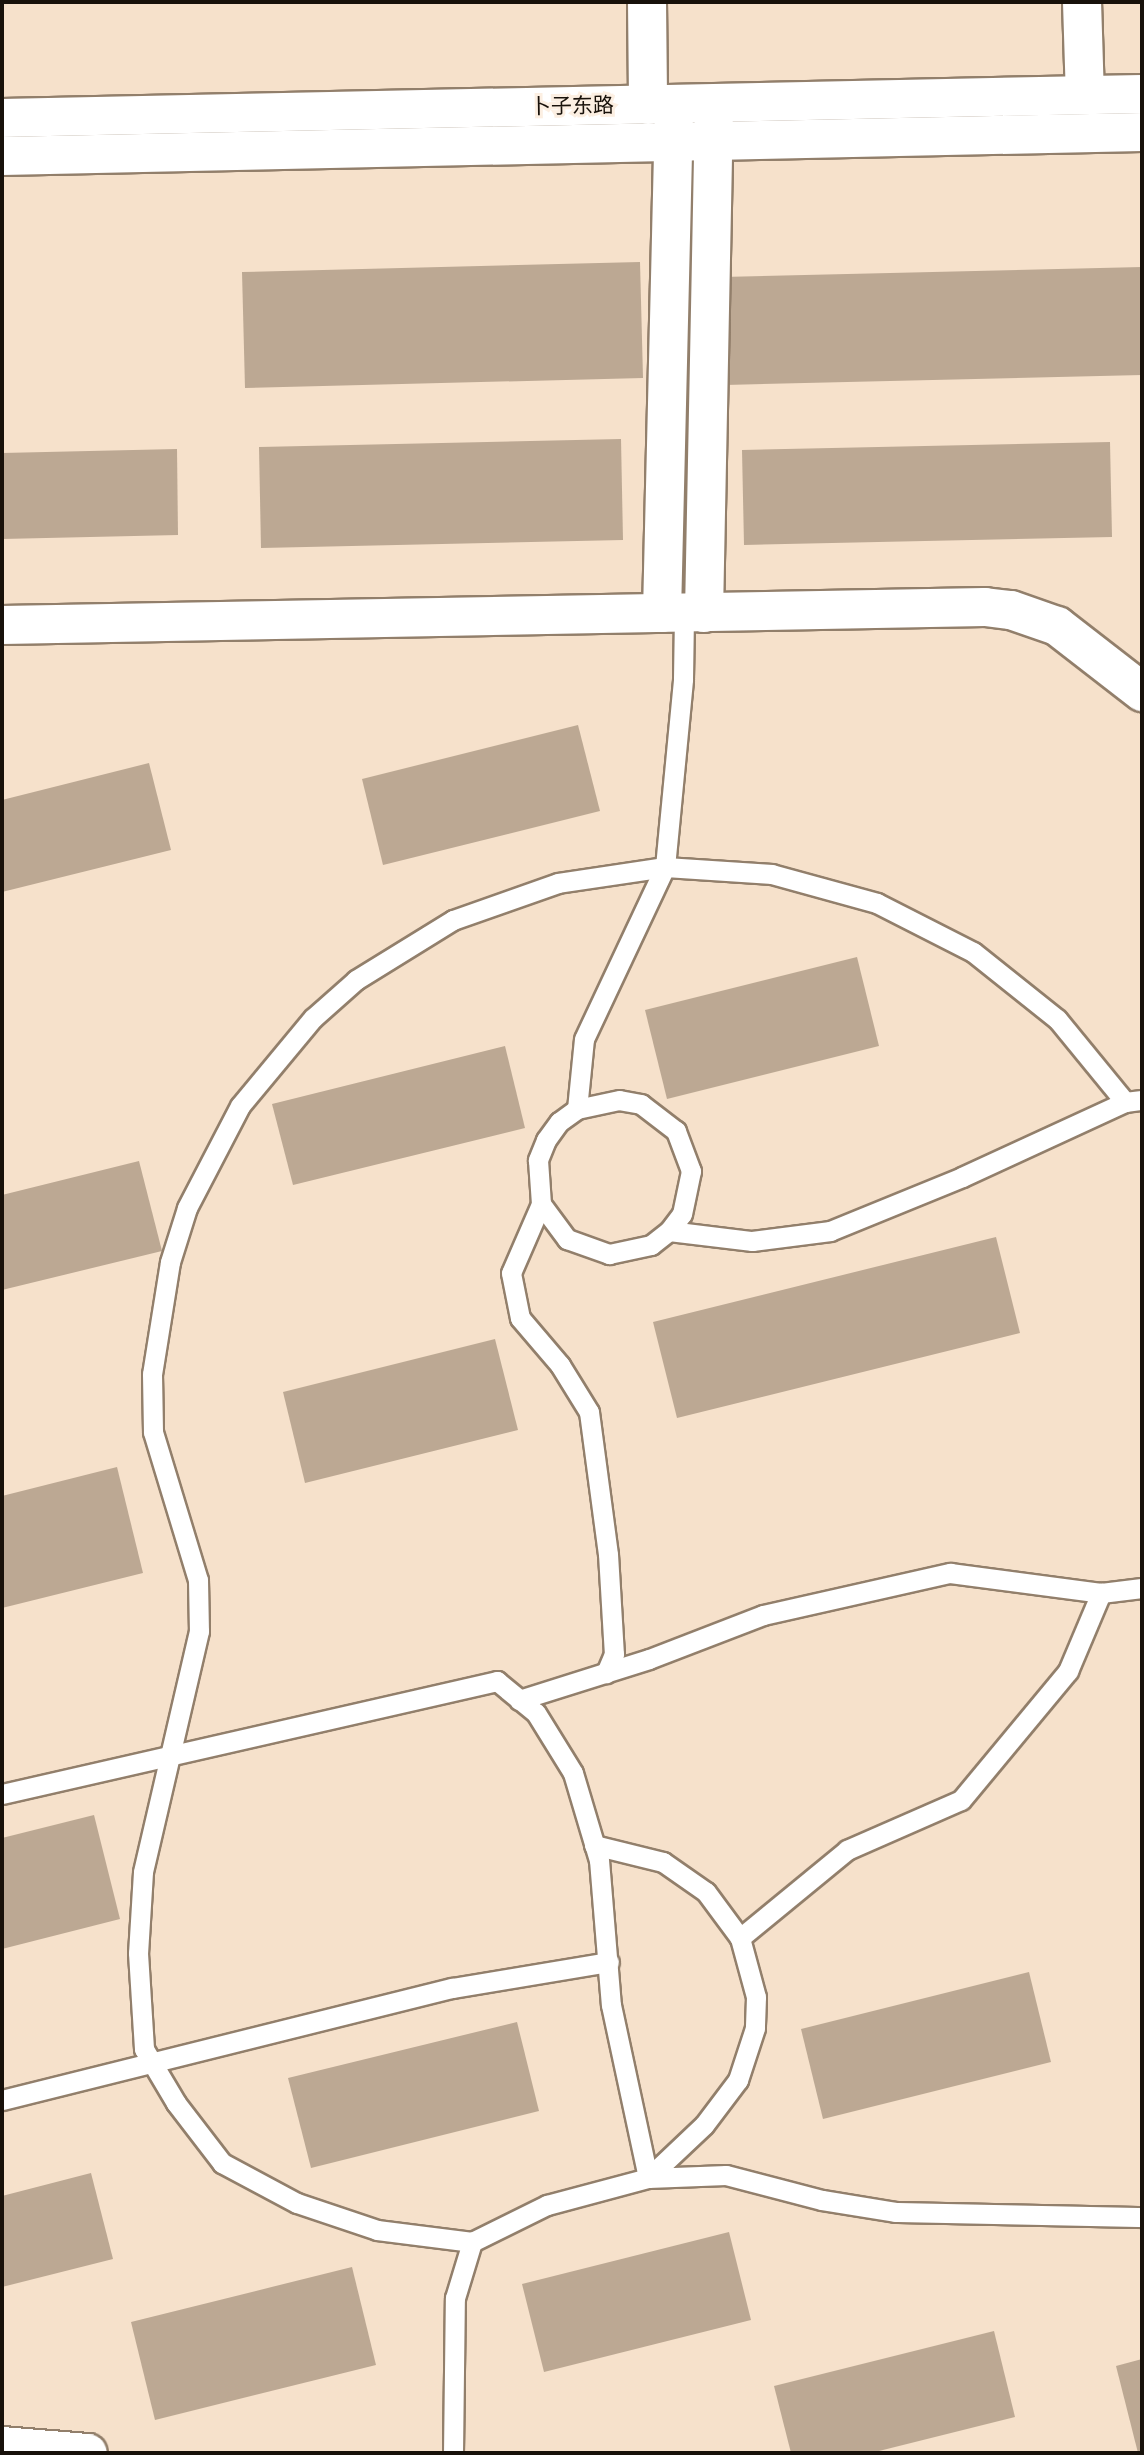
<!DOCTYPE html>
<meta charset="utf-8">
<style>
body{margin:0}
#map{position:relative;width:1144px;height:2455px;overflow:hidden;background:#f6e1cb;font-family:Cabin,"Noto Sans SC",sans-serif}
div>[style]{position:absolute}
.building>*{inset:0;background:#bca893}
.roads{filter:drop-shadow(2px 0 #927f6b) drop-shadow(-2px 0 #927f6b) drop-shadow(0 2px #927f6b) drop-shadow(0 -2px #927f6b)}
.lane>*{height:19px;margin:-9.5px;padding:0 9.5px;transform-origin:9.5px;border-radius:9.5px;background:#fff}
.street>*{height:38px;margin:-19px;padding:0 19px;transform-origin:19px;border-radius:19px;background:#fff}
.secondary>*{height:38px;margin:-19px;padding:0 19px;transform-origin:19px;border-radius:19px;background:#fff}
span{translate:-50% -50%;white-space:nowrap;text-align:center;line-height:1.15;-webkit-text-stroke:6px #fcefe2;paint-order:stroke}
.street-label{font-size:21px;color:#18110a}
.frame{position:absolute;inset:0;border:4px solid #18110a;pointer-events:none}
</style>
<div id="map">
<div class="building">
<div style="clip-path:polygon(640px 262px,643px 378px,245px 388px,242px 272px)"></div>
<div style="clip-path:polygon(1142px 267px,1142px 375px,725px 385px,722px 277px)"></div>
<div style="clip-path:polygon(621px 439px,623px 540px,261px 548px,259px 447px)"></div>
<div style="clip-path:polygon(1110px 442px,1112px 537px,744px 545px,742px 450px)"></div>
<div style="clip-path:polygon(177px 449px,178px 535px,2px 539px,2px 453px)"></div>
<div style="clip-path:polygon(578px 725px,600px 811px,383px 865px,362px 779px)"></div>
<div style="clip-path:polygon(149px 763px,171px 850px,2px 892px,2px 800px)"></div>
<div style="clip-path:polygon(857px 957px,879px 1046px,667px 1099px,645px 1010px)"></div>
<div style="clip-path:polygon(505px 1046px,525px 1128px,293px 1185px,272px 1104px)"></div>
<div style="clip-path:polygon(139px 1161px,162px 1251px,2px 1290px,2px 1195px)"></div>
<div style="clip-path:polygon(996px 1237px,1020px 1333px,677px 1418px,653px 1322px)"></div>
<div style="clip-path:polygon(495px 1339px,518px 1430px,305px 1483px,283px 1392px)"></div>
<div style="clip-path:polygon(117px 1467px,143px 1573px,2px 1608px,2px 1496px)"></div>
<div style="clip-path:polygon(94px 1815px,120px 1919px,2px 1949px,2px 1838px)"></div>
<div style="clip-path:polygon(1029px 1972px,1051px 2062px,823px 2119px,801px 2029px)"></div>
<div style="clip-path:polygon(517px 2022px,539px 2111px,311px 2168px,288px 2078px)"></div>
<div style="clip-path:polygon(91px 2173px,113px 2259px,2px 2287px,2px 2196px)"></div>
<div style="clip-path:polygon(729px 2232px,751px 2320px,544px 2372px,522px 2284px)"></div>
<div style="clip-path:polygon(352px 2267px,376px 2365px,155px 2420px,131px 2322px)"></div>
<div style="clip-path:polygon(994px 2331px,1015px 2417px,871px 2453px,791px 2453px,774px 2386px)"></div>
<div style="clip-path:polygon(1142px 2359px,1142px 2453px,1138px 2453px,1116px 2366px)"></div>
</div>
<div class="roads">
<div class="lane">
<div style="left:1125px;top:1102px;width:107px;rotate:-129.3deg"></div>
<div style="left:1057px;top:1019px;width:107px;rotate:-141.4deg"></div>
<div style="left:973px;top:952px;width:108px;rotate:-153deg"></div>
<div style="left:877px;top:903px;width:109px;rotate:-164.6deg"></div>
<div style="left:772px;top:874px;width:107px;rotate:-176.3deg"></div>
<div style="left:665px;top:867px;width:108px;rotate:171.5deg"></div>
<div style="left:558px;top:883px;width:111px;rotate:160.6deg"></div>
<div style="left:453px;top:920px;width:114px;rotate:148.3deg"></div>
<div style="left:356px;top:980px;width:57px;rotate:138.5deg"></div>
<div style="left:313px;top:1018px;width:114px;rotate:129.7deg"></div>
<div style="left:240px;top:1106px;width:115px;rotate:117.5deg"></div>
<div style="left:187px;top:1208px;width:57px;rotate:107.5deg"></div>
<div style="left:170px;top:1262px;width:113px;rotate:99.1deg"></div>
<div style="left:152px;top:1374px;width:58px;rotate:89deg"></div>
<div style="left:153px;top:1432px;width:155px;rotate:73.1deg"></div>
<div style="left:198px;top:1580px;width:51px;rotate:88.9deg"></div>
<div style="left:199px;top:1631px;width:247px;rotate:103.1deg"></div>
<div style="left:143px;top:1872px;width:81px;rotate:93.5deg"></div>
<div style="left:138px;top:1953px;width:96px;rotate:86.4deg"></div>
<div style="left:144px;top:2049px;width:63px;rotate:59.3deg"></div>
<div style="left:176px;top:2103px;width:76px;rotate:52.5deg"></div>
<div style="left:222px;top:2163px;width:85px;rotate:28.1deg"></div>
<div style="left:297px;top:2203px;width:84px;rotate:18.6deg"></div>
<div style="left:377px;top:2230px;width:96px;rotate:7.2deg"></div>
<div style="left:472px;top:2242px;width:84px;rotate:-26.3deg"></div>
<div style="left:547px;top:2205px;width:105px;rotate:-15deg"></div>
<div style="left:648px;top:2178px;width:78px;rotate:-2.2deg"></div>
<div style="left:726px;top:2175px;width:99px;rotate:14.6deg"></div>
<div style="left:822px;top:2200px;width:74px;rotate:9.3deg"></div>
<div style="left:895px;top:2212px;width:247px;rotate:1.2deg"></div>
<div style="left:577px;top:1109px;width:70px;rotate:-84.3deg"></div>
<div style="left:584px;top:1039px;width:190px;rotate:-64.8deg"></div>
<div style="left:665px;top:867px;width:189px;rotate:-84.5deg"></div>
<div style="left:683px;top:679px;width:66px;rotate:-89.1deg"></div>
<div style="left:541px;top:1204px;width:75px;rotate:113.5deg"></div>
<div style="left:511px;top:1273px;width:46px;rotate:78.7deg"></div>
<div style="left:520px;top:1318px;width:62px;rotate:49.6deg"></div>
<div style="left:560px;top:1365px;width:55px;rotate:58.3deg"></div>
<div style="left:589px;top:1412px;width:143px;rotate:82.4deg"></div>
<div style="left:608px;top:1554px;width:100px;rotate:86.6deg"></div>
<div style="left:614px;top:1654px;width:21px;rotate:113deg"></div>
<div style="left:669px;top:1231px;width:21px;rotate:-53deg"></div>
<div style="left:682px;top:1214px;width:44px;rotate:-78.2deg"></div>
<div style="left:691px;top:1171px;width:43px;rotate:-110.6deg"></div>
<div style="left:676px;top:1131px;width:44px;rotate:-142.4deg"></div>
<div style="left:641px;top:1104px;width:22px;rotate:-170deg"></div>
<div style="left:619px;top:1100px;width:43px;rotate:167.9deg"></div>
<div style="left:577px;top:1109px;width:22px;rotate:144deg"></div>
<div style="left:559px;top:1122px;width:22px;rotate:126deg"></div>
<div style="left:546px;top:1140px;width:22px;rotate:112deg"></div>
<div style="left:538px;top:1160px;width:44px;rotate:86.1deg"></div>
<div style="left:541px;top:1204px;width:44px;rotate:53.4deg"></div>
<div style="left:567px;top:1239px;width:45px;rotate:19.7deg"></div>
<div style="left:609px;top:1254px;width:43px;rotate:-12.1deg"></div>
<div style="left:651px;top:1245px;width:23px;rotate:-38deg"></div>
<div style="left:669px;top:1231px;width:84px;rotate:6.9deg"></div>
<div style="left:752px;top:1241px;width:79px;rotate:-7.3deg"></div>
<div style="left:830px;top:1231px;width:143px;rotate:-22.2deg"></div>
<div style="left:962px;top:1177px;width:179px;rotate:-24.7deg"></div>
<div style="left:1125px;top:1102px;width:17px;rotate:-7deg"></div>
<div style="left:519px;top:1700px;width:136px;rotate:-17.5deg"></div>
<div style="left:649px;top:1659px;width:122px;rotate:-21.1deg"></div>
<div style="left:763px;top:1615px;width:192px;rotate:-12.7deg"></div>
<div style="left:950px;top:1573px;width:152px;rotate:7.5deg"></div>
<div style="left:1101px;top:1593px;width:41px;rotate:-7deg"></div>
<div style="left:2px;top:1794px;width:508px;rotate:-12.86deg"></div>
<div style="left:497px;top:1681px;width:50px;rotate:39.4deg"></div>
<div style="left:536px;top:1713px;width:70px;rotate:58.3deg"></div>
<div style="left:573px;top:1773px;width:91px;rotate:73.4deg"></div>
<div style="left:599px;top:1860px;width:145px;rotate:85.3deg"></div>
<div style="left:611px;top:2005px;width:177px;rotate:77.9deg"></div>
<div style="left:594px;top:1845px;width:71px;rotate:13.8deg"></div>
<div style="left:663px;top:1862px;width:52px;rotate:34.9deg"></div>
<div style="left:706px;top:1892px;width:57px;rotate:53.5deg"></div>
<div style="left:740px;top:1938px;width:61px;rotate:74.8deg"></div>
<div style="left:756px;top:1997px;width:31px;rotate:92deg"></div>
<div style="left:755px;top:2028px;width:55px;rotate:108.1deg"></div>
<div style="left:738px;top:2080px;width:56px;rotate:127.1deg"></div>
<div style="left:704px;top:2125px;width:77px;rotate:136.6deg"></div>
<div style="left:740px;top:1938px;width:139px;rotate:-39.4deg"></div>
<div style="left:847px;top:1850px;width:124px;rotate:-23.7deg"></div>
<div style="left:961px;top:1800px;width:168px;rotate:-50.3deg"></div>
<div style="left:1068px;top:1671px;width:85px;rotate:-67.1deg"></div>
<div style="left:2px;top:2100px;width:464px;rotate:-14deg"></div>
<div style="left:452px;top:1988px;width:159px;rotate:-9.4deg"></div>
<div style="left:453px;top:2453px;width:155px;rotate:-89.3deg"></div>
<div style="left:455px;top:2298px;width:59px;rotate:-73.1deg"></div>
</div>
<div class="street">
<div style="left:647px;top:2px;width:103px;rotate:89.4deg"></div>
<div style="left:1082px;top:2px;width:93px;rotate:88.2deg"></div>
<div style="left:662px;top:613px;width:503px;rotate:-88.63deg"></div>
<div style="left:704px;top:613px;width:506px;rotate:-88.87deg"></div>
<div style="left:2px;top:625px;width:983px;rotate:-1.05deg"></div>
<div style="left:985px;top:607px;width:26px;rotate:7deg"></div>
<div style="left:1011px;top:610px;width:49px;rotate:19.2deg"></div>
<div style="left:1057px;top:626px;width:108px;rotate:37.8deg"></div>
<div style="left:2px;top:2446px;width:86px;rotate:4.7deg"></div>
</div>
<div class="secondary">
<div style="left:2px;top:118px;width:1140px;rotate:-1.21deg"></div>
<div style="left:2px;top:156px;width:1140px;rotate:-1.21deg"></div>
</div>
</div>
<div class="street-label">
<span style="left:572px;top:106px;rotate:-1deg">卜子东路</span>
</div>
<div class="frame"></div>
</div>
